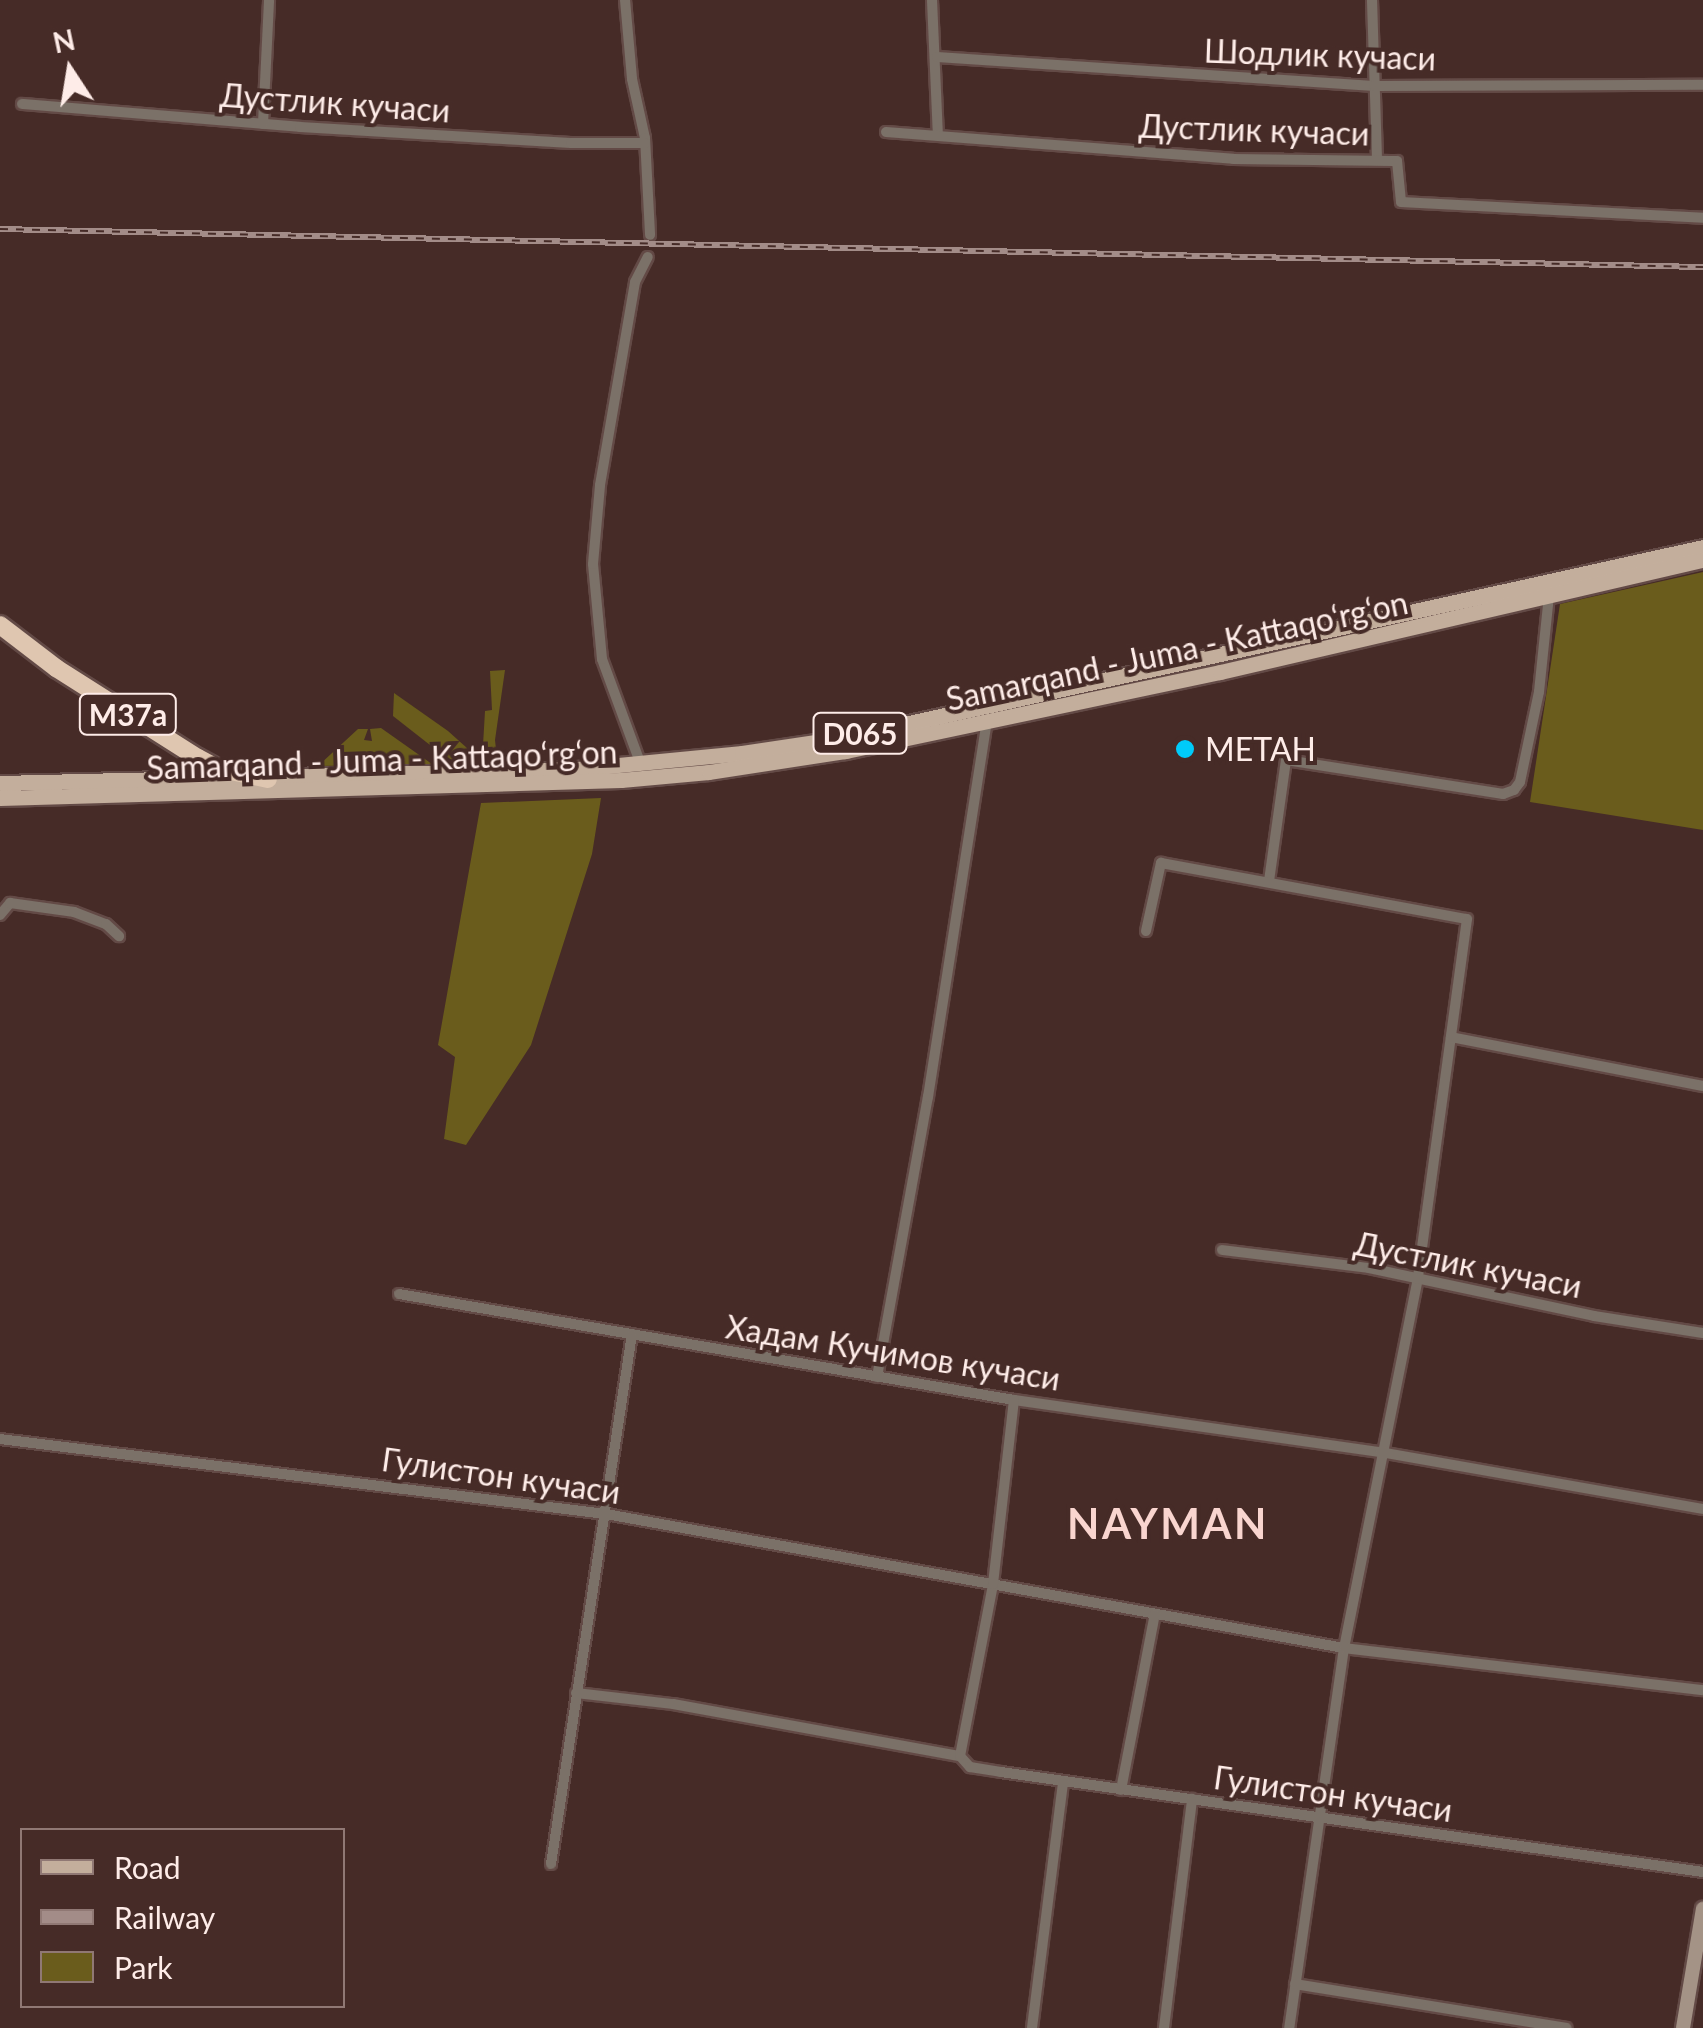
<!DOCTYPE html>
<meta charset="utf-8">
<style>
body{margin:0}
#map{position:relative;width:1703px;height:2028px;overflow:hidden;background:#462b27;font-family:Lato,sans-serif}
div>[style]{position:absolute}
.green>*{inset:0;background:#6a5c1c}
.roads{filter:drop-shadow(2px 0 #634a46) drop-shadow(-2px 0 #634a46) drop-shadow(0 2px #634a46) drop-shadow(0 -2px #634a46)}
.street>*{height:10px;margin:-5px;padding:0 5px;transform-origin:5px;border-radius:5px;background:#7b7168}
.secondary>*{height:14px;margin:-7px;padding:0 7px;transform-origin:7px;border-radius:7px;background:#a49386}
.primary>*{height:15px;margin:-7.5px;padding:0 7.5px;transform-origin:7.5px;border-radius:7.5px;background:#c3ae9c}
.highway>*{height:18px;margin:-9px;padding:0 9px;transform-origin:9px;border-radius:9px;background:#dfc6b0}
.rail>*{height:6px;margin-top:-3px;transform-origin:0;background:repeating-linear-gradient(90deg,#462b27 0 8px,#a38c88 0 16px);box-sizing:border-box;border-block:2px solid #a38c88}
.dots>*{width:28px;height:28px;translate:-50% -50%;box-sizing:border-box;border:5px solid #462b27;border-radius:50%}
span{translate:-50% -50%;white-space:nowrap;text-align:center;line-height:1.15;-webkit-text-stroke:8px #462b27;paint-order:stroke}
.shield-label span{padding:2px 8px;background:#462b27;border:2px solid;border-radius:8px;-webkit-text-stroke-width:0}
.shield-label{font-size:30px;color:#feece8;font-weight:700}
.street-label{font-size:32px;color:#feece8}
.poi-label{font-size:32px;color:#feece8}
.left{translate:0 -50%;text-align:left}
.district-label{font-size:42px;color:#f9d5cf;font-weight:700;letter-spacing:2.5px}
.legend{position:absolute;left:20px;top:1828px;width:325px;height:180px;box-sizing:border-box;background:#462b27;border:2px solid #907874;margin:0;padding:12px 18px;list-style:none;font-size:30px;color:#feece8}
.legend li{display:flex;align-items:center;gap:20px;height:50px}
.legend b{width:50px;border:2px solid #907874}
.north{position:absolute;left:20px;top:20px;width:100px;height:100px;-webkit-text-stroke:8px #462b27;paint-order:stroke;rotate:348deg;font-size:28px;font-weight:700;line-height:40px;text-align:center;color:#feece8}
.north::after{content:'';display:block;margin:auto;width:35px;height:45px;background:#feece8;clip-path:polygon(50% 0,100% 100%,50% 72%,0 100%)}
</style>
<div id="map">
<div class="green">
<div style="clip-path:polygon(1703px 572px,1703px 830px,1530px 802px,1560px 604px)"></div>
<div style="clip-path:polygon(505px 670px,495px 740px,497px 758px,483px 745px,485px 711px,492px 710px,490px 671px)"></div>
<div style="clip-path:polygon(394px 693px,448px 731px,477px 757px,475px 762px,461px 764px,444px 756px,393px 716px)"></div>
<div style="clip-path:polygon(381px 728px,432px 764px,318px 766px,358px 729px,368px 729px,364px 740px,372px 741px,370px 729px)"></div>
<div style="clip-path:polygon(601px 798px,592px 854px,531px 1045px,466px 1145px,444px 1139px,455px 1057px,438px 1045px,481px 803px)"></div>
</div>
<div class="roads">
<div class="street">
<div style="left:625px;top:0;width:79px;rotate:84.9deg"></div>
<div style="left:632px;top:79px;width:60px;rotate:77.6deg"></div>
<div style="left:645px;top:138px;width:97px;rotate:87deg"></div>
<div style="left:932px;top:0;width:136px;rotate:87.5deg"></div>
<div style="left:1372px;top:0;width:160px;rotate:88.2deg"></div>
<div style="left:937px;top:57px;width:438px;rotate:3.8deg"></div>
<div style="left:1374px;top:86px;width:329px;rotate:-0.2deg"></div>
<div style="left:22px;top:104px;width:279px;rotate:4.7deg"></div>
<div style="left:300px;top:127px;width:271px;rotate:3.4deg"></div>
<div style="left:571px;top:143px;width:74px"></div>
<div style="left:263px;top:124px;width:124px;rotate:-87.2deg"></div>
<div style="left:886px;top:132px;width:348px;rotate:4.4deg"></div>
<div style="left:1233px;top:159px;width:164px;rotate:0.7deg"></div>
<div style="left:1397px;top:161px;width:41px;rotate:84.4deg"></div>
<div style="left:1401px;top:202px;width:302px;rotate:3deg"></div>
<div style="left:641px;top:765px;width:113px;rotate:-110.2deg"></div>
<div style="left:602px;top:659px;width:95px;rotate:-95.4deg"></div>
<div style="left:593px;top:564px;width:79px;rotate:-84.9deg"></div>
<div style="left:600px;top:485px;width:206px;rotate:-80.2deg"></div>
<div style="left:635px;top:282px;width:28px;rotate:-63deg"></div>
<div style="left:1269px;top:881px;width:122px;rotate:-82deg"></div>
<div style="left:1286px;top:760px;width:220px;rotate:8.9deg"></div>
<div style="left:1503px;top:794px;width:12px;rotate:-20deg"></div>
<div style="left:1514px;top:790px;width:10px;rotate:-53deg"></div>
<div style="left:1520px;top:782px;width:92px;rotate:-78.1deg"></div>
<div style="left:1539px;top:692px;width:97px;rotate:-84.1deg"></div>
<div style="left:0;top:915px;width:16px;rotate:-50deg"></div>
<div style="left:10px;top:903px;width:65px;rotate:8deg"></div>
<div style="left:74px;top:912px;width:34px;rotate:21deg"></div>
<div style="left:106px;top:924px;width:18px;rotate:43deg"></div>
<div style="left:1146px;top:931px;width:70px;rotate:-77.6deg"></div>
<div style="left:1161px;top:863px;width:311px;rotate:10.4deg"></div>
<div style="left:1467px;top:919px;width:362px;rotate:97.8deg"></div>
<div style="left:1418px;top:1278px;width:377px;rotate:101.3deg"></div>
<div style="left:1344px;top:1648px;width:384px;rotate:98.2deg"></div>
<div style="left:1451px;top:1037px;width:257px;rotate:11deg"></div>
<div style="left:1222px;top:1250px;width:148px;rotate:7deg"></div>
<div style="left:1369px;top:1268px;width:230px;rotate:12deg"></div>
<div style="left:1594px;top:1316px;width:110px;rotate:8.9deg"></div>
<div style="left:399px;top:1294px;width:624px;rotate:9.78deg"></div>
<div style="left:1014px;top:1400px;width:370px;rotate:8.1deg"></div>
<div style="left:1380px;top:1452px;width:328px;rotate:10deg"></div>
<div style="left:877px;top:1377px;width:285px;rotate:-79.7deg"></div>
<div style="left:928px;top:1097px;width:380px;rotate:-81.1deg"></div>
<div style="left:0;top:1439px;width:611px;rotate:7.06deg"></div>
<div style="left:606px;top:1514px;width:750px;rotate:10.29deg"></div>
<div style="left:1344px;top:1648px;width:361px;rotate:6.7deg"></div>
<div style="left:576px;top:1693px;width:98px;rotate:6.5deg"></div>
<div style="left:673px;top:1704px;width:292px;rotate:10.3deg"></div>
<div style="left:960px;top:1756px;width:15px;rotate:48deg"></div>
<div style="left:970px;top:1767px;width:31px;rotate:9deg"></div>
<div style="left:1001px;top:1772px;width:709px;rotate:8.11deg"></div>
<div style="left:960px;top:1756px;width:175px;rotate:-79.1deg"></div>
<div style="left:993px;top:1584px;width:185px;rotate:-83.5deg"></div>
<div style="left:1121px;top:1790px;width:179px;rotate:-79.1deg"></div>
<div style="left:551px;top:1864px;width:536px;rotate:-81.31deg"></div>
<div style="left:1295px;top:1984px;width:275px;rotate:9.2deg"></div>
<div style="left:1032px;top:2028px;width:249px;rotate:-82.8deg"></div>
<div style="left:1164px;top:2028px;width:231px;rotate:-83deg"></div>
</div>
<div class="secondary">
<div style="left:1683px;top:2028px;width:121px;rotate:-80.5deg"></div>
</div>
<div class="primary">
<div style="left:0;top:783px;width:577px;rotate:-1.39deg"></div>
<div style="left:577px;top:769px;width:166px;rotate:-5.5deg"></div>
<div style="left:742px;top:753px;width:100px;rotate:-8.6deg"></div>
<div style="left:841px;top:738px;width:883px;rotate:-12.49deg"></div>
<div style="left:0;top:798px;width:621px;rotate:-1.66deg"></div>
<div style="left:621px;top:780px;width:88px;rotate:-5.2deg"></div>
<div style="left:709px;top:772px;width:138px;rotate:-8.8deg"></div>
<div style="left:845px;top:751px;width:383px;rotate:-11.9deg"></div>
<div style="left:1220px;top:672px;width:496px;rotate:-13.1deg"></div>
</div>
<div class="highway">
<div style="left:0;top:625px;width:71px;rotate:37.5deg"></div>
<div style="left:56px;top:668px;width:168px;rotate:32.4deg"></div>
<div style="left:198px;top:758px;width:21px;rotate:28deg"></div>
<div style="left:217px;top:768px;width:52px;rotate:12.2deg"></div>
</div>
</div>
<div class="rail">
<div style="left:0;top:229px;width:1703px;rotate:1.28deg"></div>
</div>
<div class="dots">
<div style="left:1185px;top:749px;background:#00cbf9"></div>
</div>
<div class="shield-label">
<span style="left:128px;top:714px">M37a</span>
<span style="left:860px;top:733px">D065</span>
</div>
<div class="street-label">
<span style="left:1320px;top:55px;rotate:2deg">Шодлик кучаси</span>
<span style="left:335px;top:103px;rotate:4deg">Дустлик кучаси</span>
<span style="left:1254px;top:130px;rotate:2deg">Дустлик кучаси</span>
<span style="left:1177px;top:651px;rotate:-12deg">Samarqand - Juma - Kattaqo‘rg‘on</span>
<span style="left:382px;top:760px;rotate:-2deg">Samarqand - Juma - Kattaqo‘rg‘on</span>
<span style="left:1468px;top:1265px;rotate:11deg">Дустлик кучаси</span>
<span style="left:893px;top:1353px;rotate:9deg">Хадам Кучимов кучаси</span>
<span style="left:501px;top:1476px;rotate:8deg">Гулистон кучаси</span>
<span style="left:1333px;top:1794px;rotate:8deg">Гулистон кучаси</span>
</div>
<div class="poi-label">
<span class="left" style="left:1205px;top:749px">МЕТАН</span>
</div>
<div class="district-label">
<span style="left:1168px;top:1523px">NAYMAN</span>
</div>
<ul class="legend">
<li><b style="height:12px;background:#c3ae9c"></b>Road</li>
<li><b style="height:12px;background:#a38c88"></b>Railway</li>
<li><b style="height:28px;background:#6a5c1c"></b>Park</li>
</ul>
<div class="north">N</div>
</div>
